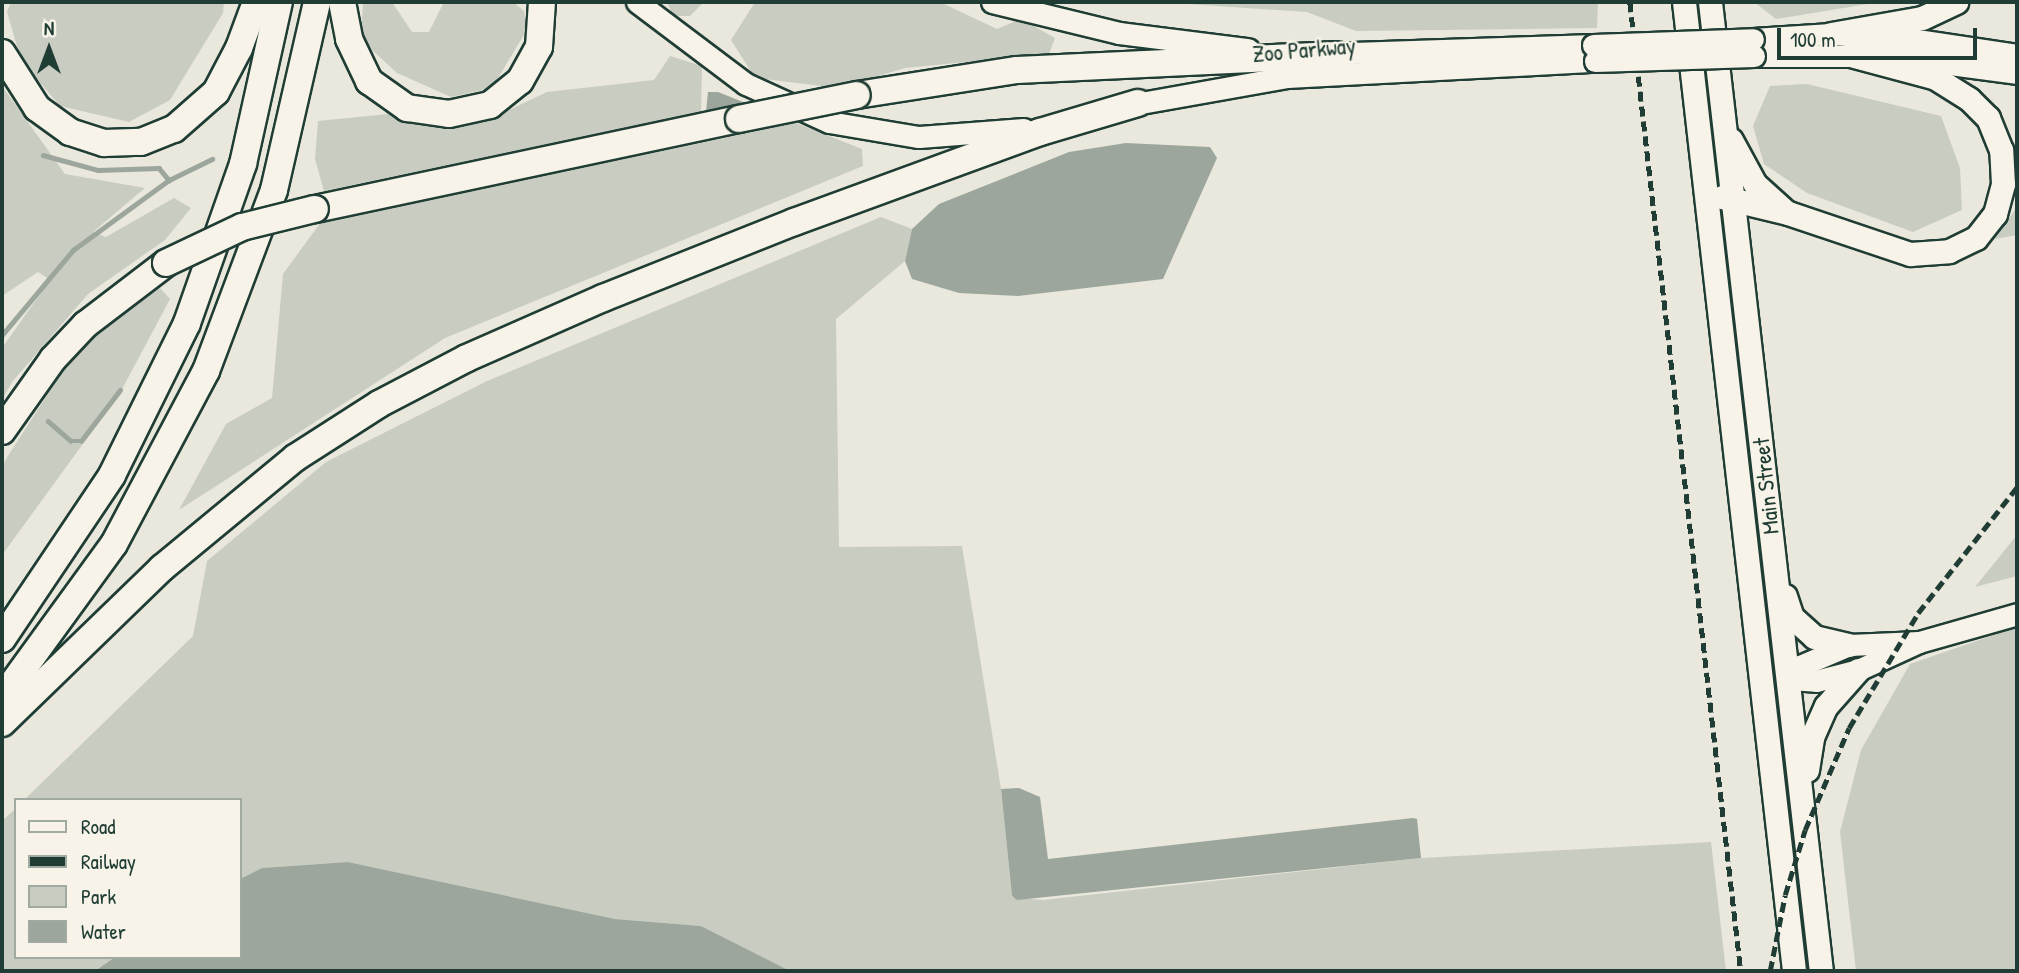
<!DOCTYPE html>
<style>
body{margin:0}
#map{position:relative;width:2019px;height:973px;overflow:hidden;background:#eae8dd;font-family:"Patrick Hand",sans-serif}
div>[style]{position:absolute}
.green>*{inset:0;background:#c8ccc1}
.water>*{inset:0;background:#9ca69c}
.stream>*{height:4.5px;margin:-2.25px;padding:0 2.25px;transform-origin:2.25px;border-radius:2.25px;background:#9ca69c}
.roads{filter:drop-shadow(2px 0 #1f3d34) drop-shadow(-2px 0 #1f3d34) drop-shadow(0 2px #1f3d34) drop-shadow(0 -2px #1f3d34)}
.secondary>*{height:21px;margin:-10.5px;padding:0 10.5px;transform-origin:10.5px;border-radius:10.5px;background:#f7f3e8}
.primary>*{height:23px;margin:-11.5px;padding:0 11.5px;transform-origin:11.5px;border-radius:11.5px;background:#f7f3e8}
.motorway>*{height:26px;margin:-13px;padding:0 13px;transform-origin:13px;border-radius:13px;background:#f7f3e8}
.rail>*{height:4.5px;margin-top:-2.25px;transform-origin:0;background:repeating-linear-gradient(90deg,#1f3d34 0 10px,transparent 0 15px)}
.bridges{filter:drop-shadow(2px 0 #1f3d34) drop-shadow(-2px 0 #1f3d34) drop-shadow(0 2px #1f3d34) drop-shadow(0 -2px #1f3d34)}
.secondary-bridge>*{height:21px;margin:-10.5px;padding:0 10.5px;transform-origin:10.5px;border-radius:10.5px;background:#f7f3e8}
.motorway-bridge>*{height:26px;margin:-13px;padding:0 13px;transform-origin:13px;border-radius:13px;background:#f7f3e8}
span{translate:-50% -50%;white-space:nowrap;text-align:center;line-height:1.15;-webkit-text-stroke:5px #f7f3e8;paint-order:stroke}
.street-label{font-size:23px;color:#1f3d34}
.frame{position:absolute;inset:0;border:4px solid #1f3d34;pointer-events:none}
.legend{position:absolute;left:14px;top:798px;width:228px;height:161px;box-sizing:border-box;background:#f7f3e8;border:2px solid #a1aaa0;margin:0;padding:9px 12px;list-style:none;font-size:21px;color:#1f3d34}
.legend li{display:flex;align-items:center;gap:14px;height:35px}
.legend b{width:35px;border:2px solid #a1aaa0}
.north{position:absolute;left:14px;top:14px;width:70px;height:70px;-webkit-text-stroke:5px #f7f3e8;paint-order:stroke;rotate:0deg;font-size:19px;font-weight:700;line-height:28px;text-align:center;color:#1f3d34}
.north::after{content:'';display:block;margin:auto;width:24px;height:32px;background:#1f3d34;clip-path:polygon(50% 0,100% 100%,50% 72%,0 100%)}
.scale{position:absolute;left:1777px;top:28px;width:200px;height:32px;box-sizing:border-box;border:4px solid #1f3d34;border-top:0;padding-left:9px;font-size:21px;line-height:24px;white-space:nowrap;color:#1f3d34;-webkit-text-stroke:5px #f7f3e8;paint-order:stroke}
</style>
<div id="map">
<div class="green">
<div style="clip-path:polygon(11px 2px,224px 2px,223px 13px,170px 100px,129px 122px,60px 106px,21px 60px,7px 12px)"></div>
<div style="clip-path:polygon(363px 2px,392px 2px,412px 32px,429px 32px,443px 4px,513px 2px,524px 11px,528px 28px,492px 88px,451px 97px,397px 73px,361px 40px)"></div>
<div style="clip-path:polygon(667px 2px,704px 2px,690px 16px,673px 16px)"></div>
<div style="clip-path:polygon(755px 2px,940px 2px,997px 29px,1021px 19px,1055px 38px,1049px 54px,905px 68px,838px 88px,755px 78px,731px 40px)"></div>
<div style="clip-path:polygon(1158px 2px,1598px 2px,1597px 28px,1356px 31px,1307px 12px)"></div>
<div style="clip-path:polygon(1754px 2px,1880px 2px,1776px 19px)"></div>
<div style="clip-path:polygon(670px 56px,702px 66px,701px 112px,324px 191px,315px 159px,318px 121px,388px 114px,413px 123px,482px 123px,547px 92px,654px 80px)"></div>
<div style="clip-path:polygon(1807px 84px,1941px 116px,1960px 168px,1962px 210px,1913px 232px,1807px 193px,1764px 164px,1753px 126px,1770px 86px)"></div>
<div style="clip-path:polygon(2px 86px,65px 174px,145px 188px,93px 232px,106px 237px,174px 198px,191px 208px,165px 240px,88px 294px,12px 382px,2px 400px,2px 348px,50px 280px,38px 272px,2px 296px)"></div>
<div style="clip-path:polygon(796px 123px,862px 149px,863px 166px,445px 338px,179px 510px,226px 424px,272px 398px,283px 274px,321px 222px)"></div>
<div style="clip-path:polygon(2017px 207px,2017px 235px,1995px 239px)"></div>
<div style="clip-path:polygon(881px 217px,912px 229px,905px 261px,836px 319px,839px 547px,962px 546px,1001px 789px,1012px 897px,1043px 900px,1421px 858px,1711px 842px,1726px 971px,790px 971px,701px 926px,615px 919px,348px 862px,262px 868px,240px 879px,240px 800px,24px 800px,193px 636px,207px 561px,326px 462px,487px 381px)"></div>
<div style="clip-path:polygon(160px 288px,170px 299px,120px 393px,2px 555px,2px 468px,6px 459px,60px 375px,105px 324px)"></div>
<div style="clip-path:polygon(2017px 535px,2017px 576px,1975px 587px)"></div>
<div style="clip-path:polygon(2017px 627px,2017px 971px,1856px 971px,1840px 832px,1861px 750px,1910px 664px)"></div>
<div style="clip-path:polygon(16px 808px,16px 957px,115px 957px,95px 971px,2px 971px,2px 821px)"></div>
</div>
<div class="water">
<div style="clip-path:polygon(708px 92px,718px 92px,753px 106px,711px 115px,706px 112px)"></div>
<div style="clip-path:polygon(1126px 143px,1210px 147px,1217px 158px,1163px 279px,1018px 296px,959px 293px,912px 279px,905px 261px,912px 229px,939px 204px,1069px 152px)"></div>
<div style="clip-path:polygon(1019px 788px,1040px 797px,1048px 859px,1413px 818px,1417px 819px,1421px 858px,1017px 900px,1012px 896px,1001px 789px)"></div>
<div style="clip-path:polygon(348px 862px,615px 919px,701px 926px,790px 971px,95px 971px,115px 957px,240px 957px,240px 879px,262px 868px)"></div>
</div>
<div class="stream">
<div style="left:43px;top:155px;width:57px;rotate:15.3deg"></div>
<div style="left:98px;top:170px;width:61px;rotate:-1.9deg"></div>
<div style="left:159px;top:168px;width:16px;rotate:50deg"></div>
<div style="left:2px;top:335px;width:111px;rotate:-50.1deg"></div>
<div style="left:73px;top:250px;width:119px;rotate:-36.1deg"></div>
<div style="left:169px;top:180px;width:48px;rotate:-26deg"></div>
<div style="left:48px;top:421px;width:30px;rotate:41deg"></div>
<div style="left:71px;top:441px;width:10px"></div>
<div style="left:81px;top:441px;width:64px;rotate:-52.6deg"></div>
</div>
<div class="roads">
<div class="secondary">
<div style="left:637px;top:2px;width:136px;rotate:37deg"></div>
<div style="left:746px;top:84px;width:91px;rotate:24.6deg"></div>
<div style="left:829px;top:122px;width:91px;rotate:9.5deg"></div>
<div style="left:919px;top:137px;width:105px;rotate:-4.4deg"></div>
<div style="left:992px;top:2px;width:131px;rotate:13.7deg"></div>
<div style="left:1119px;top:33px;width:130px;rotate:7.1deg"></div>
<div style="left:1753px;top:39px;width:78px;rotate:-3.7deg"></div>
<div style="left:1831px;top:34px;width:79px;rotate:3.6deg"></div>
<div style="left:1910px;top:39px;width:108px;rotate:8.5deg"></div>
<div style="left:1322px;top:54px;width:271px;rotate:-1.9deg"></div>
<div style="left:1754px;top:56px;width:135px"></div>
<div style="left:1889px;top:56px;width:129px;rotate:7.6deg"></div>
<div style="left:1124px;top:106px;width:166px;rotate:-10.1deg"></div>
<div style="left:1287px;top:77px;width:308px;rotate:-3deg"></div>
<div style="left:1919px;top:642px;width:70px;rotate:177.5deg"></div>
<div style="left:1849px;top:645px;width:53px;rotate:156.8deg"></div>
<div style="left:1800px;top:666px;width:17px;rotate:130deg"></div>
<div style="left:1789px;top:679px;width:27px;rotate:4deg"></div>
<div style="left:1816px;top:681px;width:43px;rotate:-14.7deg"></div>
<div style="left:1858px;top:670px;width:67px;rotate:-24.7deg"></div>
<div style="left:1919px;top:642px;width:102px;rotate:-15.9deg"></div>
</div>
<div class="primary">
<div style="left:1684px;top:2px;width:975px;rotate:83.52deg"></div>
<div style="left:1710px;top:2px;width:975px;rotate:83.47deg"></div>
<div style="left:1831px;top:34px;width:92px;rotate:-10deg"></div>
<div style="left:1922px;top:18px;width:38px;rotate:-25deg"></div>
<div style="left:1731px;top:140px;width:50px;rotate:61.4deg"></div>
<div style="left:1755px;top:184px;width:38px;rotate:42deg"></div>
<div style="left:1722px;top:197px;width:68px;rotate:13.6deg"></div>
<div style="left:1788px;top:213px;width:129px;rotate:18.6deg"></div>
<div style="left:1910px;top:254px;width:39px;rotate:-4deg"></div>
<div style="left:1949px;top:251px;width:30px;rotate:-26deg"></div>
<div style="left:1976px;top:238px;width:31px;rotate:-52deg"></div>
<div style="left:1995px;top:214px;width:31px;rotate:-75deg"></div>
<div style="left:2003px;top:184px;width:34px;rotate:-93deg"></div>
<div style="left:2001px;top:150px;width:35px;rotate:-112deg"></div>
<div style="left:1988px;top:118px;width:27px;rotate:-135deg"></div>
<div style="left:1969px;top:99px;width:39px;rotate:-148deg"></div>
<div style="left:1936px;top:78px;width:89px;rotate:-165deg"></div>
<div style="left:1785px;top:596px;width:22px;rotate:72deg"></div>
<div style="left:1792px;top:617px;width:30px;rotate:42deg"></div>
<div style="left:1814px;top:637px;width:36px;rotate:13deg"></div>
<div style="left:1807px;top:770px;width:33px;rotate:-81deg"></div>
<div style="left:1812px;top:737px;width:34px;rotate:-66deg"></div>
<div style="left:1826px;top:706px;width:48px;rotate:-48.4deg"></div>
</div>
<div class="motorway">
<div style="left:342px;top:2px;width:38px;rotate:79deg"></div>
<div style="left:349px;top:39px;width:47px;rotate:64.5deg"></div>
<div style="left:369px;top:81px;width:47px;rotate:35.4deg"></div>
<div style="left:407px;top:108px;width:42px;rotate:8.1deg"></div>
<div style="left:449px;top:114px;width:42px;rotate:-12.4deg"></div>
<div style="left:490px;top:105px;width:38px;rotate:-39deg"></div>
<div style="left:520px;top:81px;width:39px;rotate:-61deg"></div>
<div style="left:539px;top:47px;width:45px;rotate:-86.2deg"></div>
<div style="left:2px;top:53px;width:65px;rotate:57.5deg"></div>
<div style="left:37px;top:108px;width:41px;rotate:36deg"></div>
<div style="left:70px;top:132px;width:36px;rotate:18deg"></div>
<div style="left:104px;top:143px;width:37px;rotate:-2deg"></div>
<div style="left:141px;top:142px;width:35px;rotate:-22deg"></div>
<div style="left:174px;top:129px;width:56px;rotate:-41.4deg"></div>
<div style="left:216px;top:92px;width:50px;rotate:-62.4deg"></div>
<div style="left:239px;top:48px;width:49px;rotate:-69.7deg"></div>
<div style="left:857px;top:95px;width:162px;rotate:-8.9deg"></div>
<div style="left:1017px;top:70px;width:320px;rotate:-2.7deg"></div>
<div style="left:315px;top:209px;width:433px;rotate:-12deg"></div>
<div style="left:2px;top:431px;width:88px;rotate:-54.7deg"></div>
<div style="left:53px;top:359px;width:47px;rotate:-46.7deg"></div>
<div style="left:85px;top:325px;width:102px;rotate:-37.4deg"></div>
<div style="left:2px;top:639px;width:197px;rotate:-56.1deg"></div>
<div style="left:112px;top:475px;width:169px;rotate:-63.7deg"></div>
<div style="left:187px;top:323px;width:169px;rotate:-70.6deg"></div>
<div style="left:243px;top:164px;width:166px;rotate:-77.5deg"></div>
<div style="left:2px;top:698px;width:190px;rotate:-54deg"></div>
<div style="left:114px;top:544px;width:196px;rotate:-62deg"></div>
<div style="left:206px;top:371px;width:193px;rotate:-69.4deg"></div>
<div style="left:274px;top:190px;width:193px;rotate:-77.1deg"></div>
<div style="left:2px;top:723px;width:223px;rotate:-44.1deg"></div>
<div style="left:162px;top:568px;width:173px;rotate:-39.6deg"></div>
<div style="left:295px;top:458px;width:100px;rotate:-32.7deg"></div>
<div style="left:379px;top:404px;width:99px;rotate:-27.6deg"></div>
<div style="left:467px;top:358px;width:149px;rotate:-23.8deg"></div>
<div style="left:603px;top:298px;width:206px;rotate:-21.7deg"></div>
<div style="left:794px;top:222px;width:262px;rotate:-20.1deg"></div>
<div style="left:1040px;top:132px;width:102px;rotate:-16.5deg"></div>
</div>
</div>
<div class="rail">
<div style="left:1630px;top:2px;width:975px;rotate:83.47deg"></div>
<div style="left:1770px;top:971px;width:77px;rotate:-78.8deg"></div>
<div style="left:1785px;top:895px;width:68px;rotate:-72.9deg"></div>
<div style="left:1805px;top:830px;width:111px;rotate:-66.7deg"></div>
<div style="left:1849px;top:728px;width:134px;rotate:-59deg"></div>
<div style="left:1918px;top:613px;width:160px;rotate:-51.8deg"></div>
</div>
<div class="bridges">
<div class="secondary-bridge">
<div style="left:1593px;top:45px;width:160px;rotate:-2.1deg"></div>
<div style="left:1595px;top:61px;width:159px;rotate:-1.8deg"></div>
</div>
<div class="motorway-bridge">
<div style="left:739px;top:119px;width:120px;rotate:-11.5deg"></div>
<div style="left:166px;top:263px;width:84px;rotate:-25.3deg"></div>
<div style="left:242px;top:227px;width:75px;rotate:-13.9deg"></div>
</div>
</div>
<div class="street-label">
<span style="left:1304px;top:50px;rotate:-5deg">Zoo Parkway</span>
<span style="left:1766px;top:486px;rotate:-96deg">Main Street</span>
</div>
<div class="frame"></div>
<ul class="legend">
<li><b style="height:9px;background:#f7f3e8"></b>Road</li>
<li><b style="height:9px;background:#1f3d34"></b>Railway</li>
<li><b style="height:19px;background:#c8ccc1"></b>Park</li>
<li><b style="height:19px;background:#9ca69c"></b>Water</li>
</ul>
<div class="north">N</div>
<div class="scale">100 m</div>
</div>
